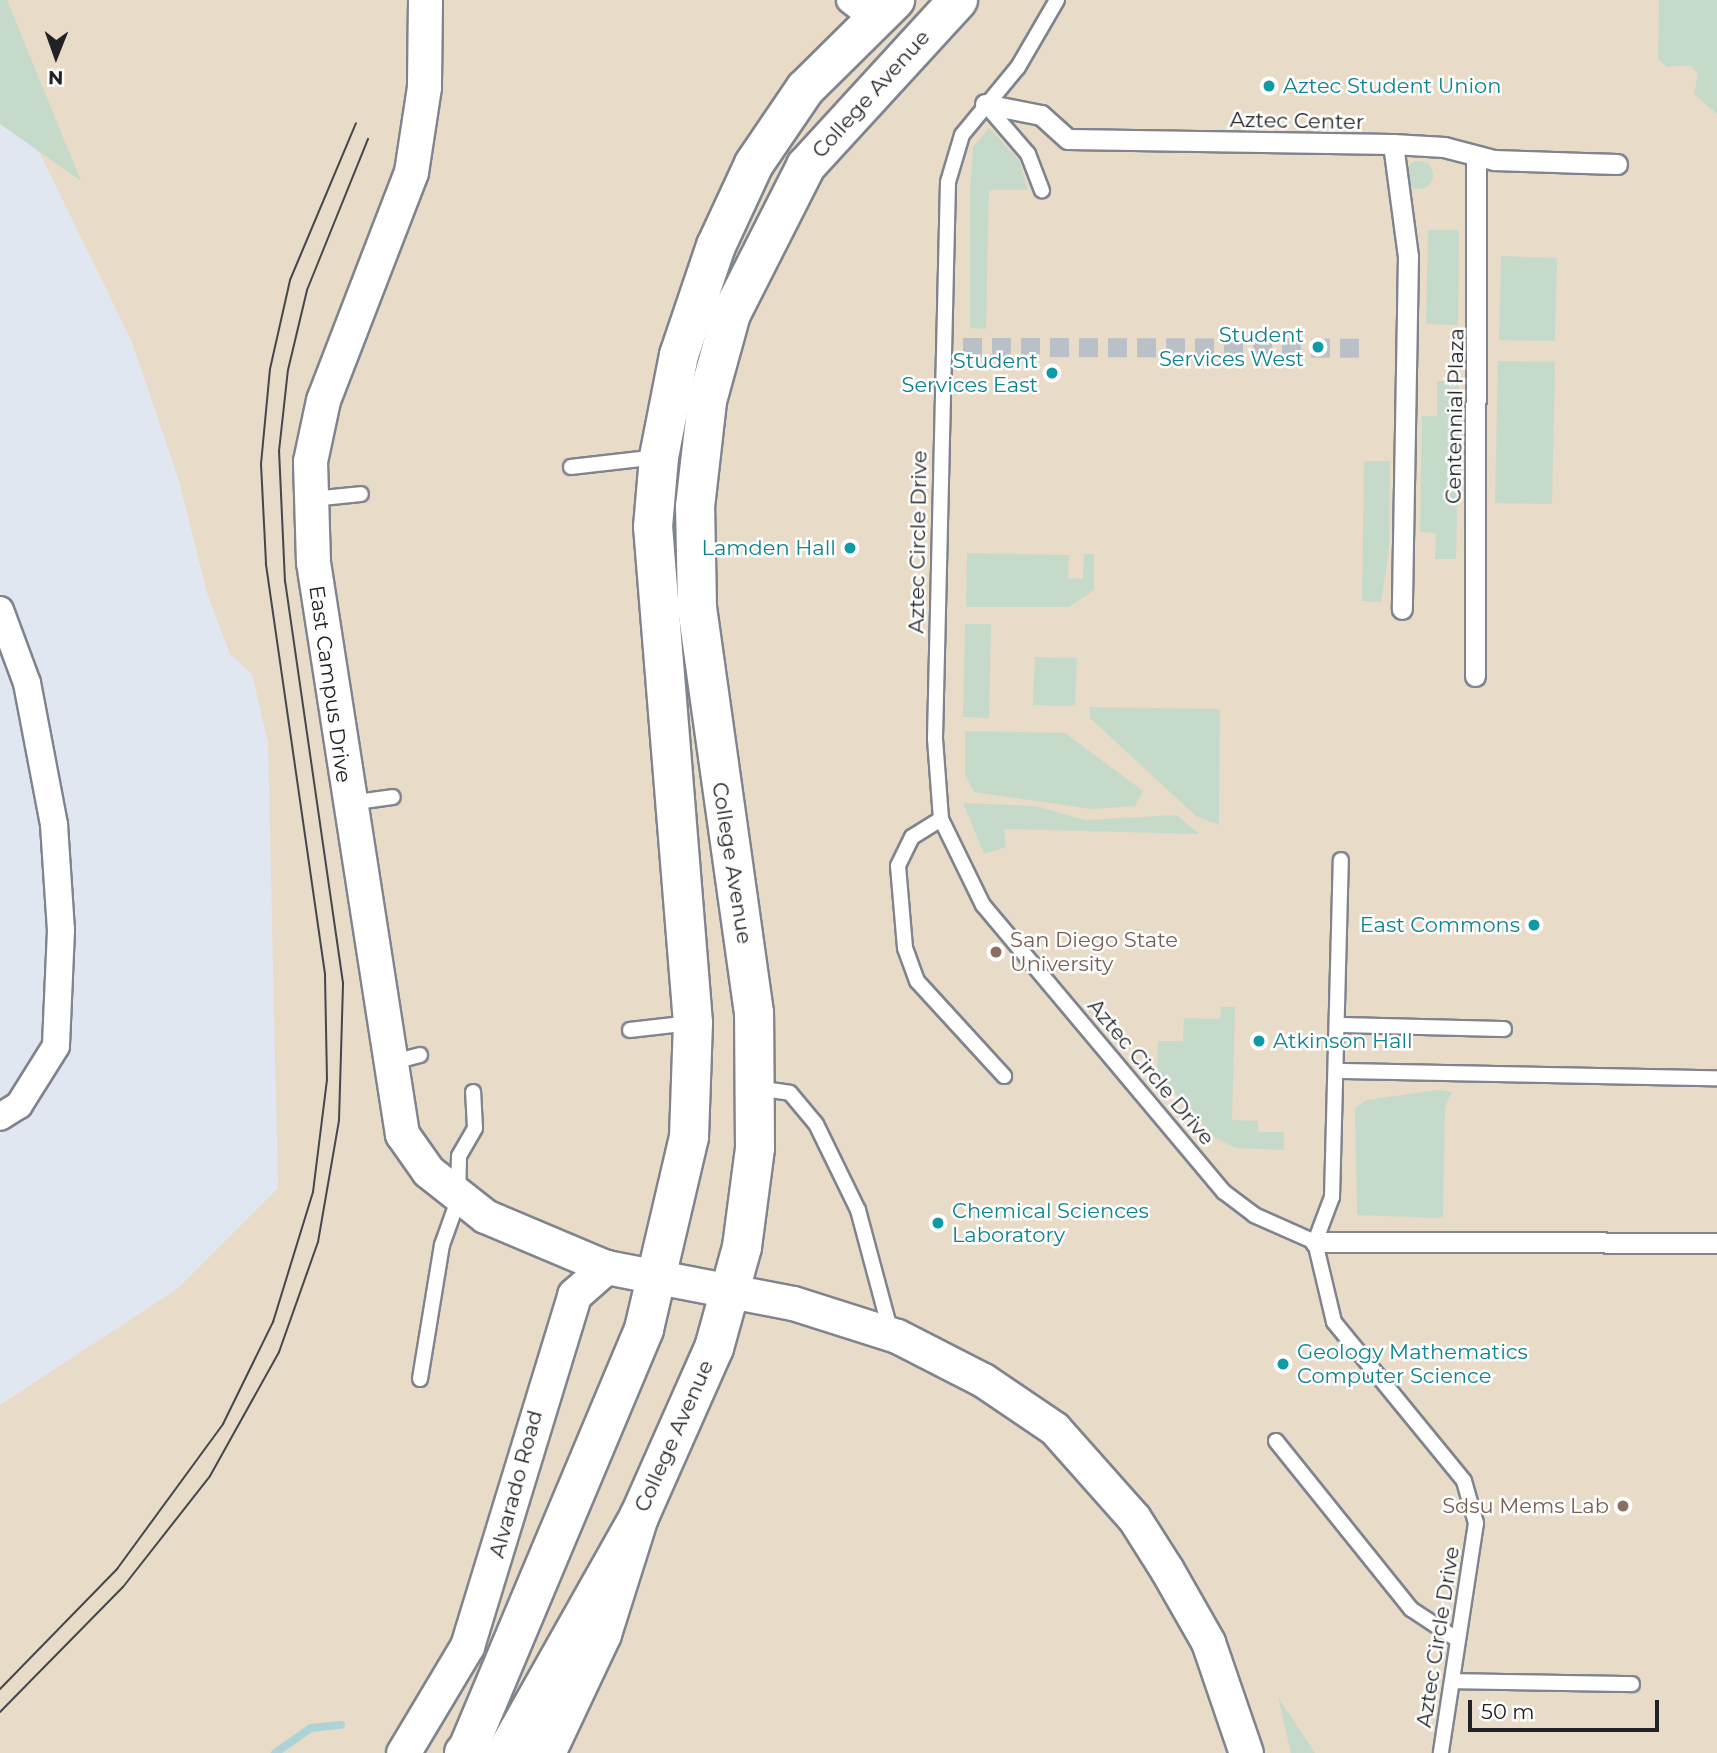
<!DOCTYPE html>
<style>
body{margin:0}
#map{position:relative;width:1717px;height:1753px;overflow:hidden;background:#e1e7f1;font-family:Montserrat,sans-serif}
div>[style]{position:absolute}
.education>*{inset:0;background:#e8dbc7}
.green>*{inset:0;background:#c6dac9}
.round{border-radius:50%}
.stream>*{height:8px;margin:-4px;padding:0 4px;transform-origin:4px;border-radius:4px;background:#acd3d8}
.pedestrian-tunnel>*{height:19px;margin-top:-9.5px;transform-origin:0;background:repeating-linear-gradient(90deg,#bac0c8 0 19px,transparent 0 29px)}
.roads{filter:drop-shadow(2px 0 #7f848e) drop-shadow(-2px 0 #7f848e) drop-shadow(0 2px #7f848e) drop-shadow(0 -2px #7f848e)}
.service>*{height:14px;margin:-7px;padding:0 7px;transform-origin:7px;border-radius:7px;background:#fff}
.pedestrian>*{height:19px;margin:-9.5px;padding:0 9.5px;transform-origin:9.5px;border-radius:9.5px;background:#fff}
.minor>*{height:26px;margin:-13px;padding:0 13px;transform-origin:13px;border-radius:13px;background:#fff}
.tertiary>*{height:33px;margin:-16.5px;padding:0 16.5px;transform-origin:16.5px;border-radius:16.5px;background:#fff}
.primary>*{height:38px;margin:-19px;padding:0 19px;transform-origin:19px;border-radius:19px;background:#fff}
.motorway>*{height:38px;margin:-19px;padding:0 19px;transform-origin:19px;border-radius:19px;background:#fff}
.tram>*{height:2px;margin:-1px;padding:0 1px;transform-origin:1px;border-radius:1px;background:#44474c}
.dots>*{width:19px;height:19px;translate:-50% -50%;box-sizing:border-box;border:4px solid #fff;border-radius:50%}
span{translate:-50% -50%;white-space:nowrap;text-align:center;line-height:1.15;-webkit-text-stroke:5px #fff;paint-order:stroke}
.culture-label{font-size:21px;color:#0d838f}
.left{translate:0 -50%;text-align:left}
.right{translate:-100% -50%;text-align:right}
.street-label{font-size:21px;color:#202226}
.education-label{font-size:21px;color:#785e54}
.north{position:absolute;left:21px;top:21px;width:70px;height:70px;-webkit-text-stroke:5px #fff;paint-order:stroke;rotate:181deg;font-size:19px;font-weight:700;line-height:28px;text-align:center;color:#202226}
.north::after{content:'';display:block;margin:auto;width:24px;height:32px;background:#202226;clip-path:polygon(50% 0,100% 100%,50% 72%,0 100%)}
.scale{position:absolute;left:1468px;top:1700px;width:191px;height:32px;box-sizing:border-box;border:4px solid #202226;border-top:0;padding-left:9px;font-size:21px;line-height:24px;white-space:nowrap;color:#202226;-webkit-text-stroke:5px #fff;paint-order:stroke}
</style>
<div id="map">
<div class="education">
<div style="clip-path:polygon(0 0,1717px 0,1717px 1753px,0 1753px,0 1405px,177px 1289px,278px 1188px,268px 743px,252px 674px,230px 654px,207px 593px,179px 481px,132px 342px,30px 133px)"></div>
</div>
<div class="green">
<div style="clip-path:polygon(0 0,7px 0,81px 181px,0 124px)"></div>
<div style="clip-path:polygon(1659px 0,1717px 0,1717px 114px,1694px 94px,1698px 74px,1690px 65px,1667px 67px,1658px 59px)"></div>
<div style="clip-path:polygon(989px 128px,1019px 160px,1028px 190px,989px 190px,986px 329px,970px 328px,970px 192px,973px 147px)"></div>
<div class="round" style="left:1405px;top:161px;width:28px;height:28px"></div>
<div style="clip-path:polygon(1428px 230px,1459px 230px,1458px 325px,1426px 324px)"></div>
<div style="clip-path:polygon(1501px 256px,1557px 258px,1555px 341px,1499px 340px)"></div>
<div style="clip-path:polygon(1498px 361px,1555px 362px,1552px 504px,1495px 503px)"></div>
<div style="clip-path:polygon(1437px 381px,1460px 381px,1456px 559px,1435px 559px,1436px 533px,1420px 532px,1422px 416px,1437px 416px)"></div>
<div style="clip-path:polygon(1364px 461px,1390px 461px,1389px 551px,1381px 602px,1362px 601px)"></div>
<div style="clip-path:polygon(967px 553px,1069px 555px,1068px 578px,1083px 579px,1084px 554px,1094px 554px,1094px 590px,1069px 607px,966px 607px)"></div>
<div style="clip-path:polygon(965px 624px,991px 624px,989px 718px,963px 717px)"></div>
<div style="clip-path:polygon(1035px 657px,1077px 658px,1075px 706px,1033px 705px)"></div>
<div style="clip-path:polygon(1090px 707px,1220px 709px,1219px 825px,1196px 816px,1090px 718px)"></div>
<div style="clip-path:polygon(965px 731px,1065px 733px,1143px 791px,1135px 806px,1091px 809px,974px 792px,965px 775px)"></div>
<div style="clip-path:polygon(963px 803px,1035px 806px,1085px 820px,1177px 815px,1199px 834px,1004px 829px,1006px 847px,984px 854px)"></div>
<div style="clip-path:polygon(1221px 1007px,1235px 1007px,1232px 1120px,1258px 1121px,1258px 1132px,1284px 1132px,1284px 1150px,1236px 1148px,1215px 1138px,1157px 1072px,1158px 1041px,1183px 1041px,1184px 1018px,1220px 1019px)"></div>
<div style="clip-path:polygon(1438px 1090px,1452px 1092px,1445px 1107px,1443px 1218px,1357px 1215px,1355px 1109px,1366px 1100px)"></div>
<div style="clip-path:polygon(1278px 1697px,1315px 1753px,1291px 1753px)"></div>
</div>
<div class="stream">
<div style="left:275px;top:1753px;width:44px;rotate:-34.8deg"></div>
<div style="left:311px;top:1728px;width:30px;rotate:-6deg"></div>
</div>
<div class="pedestrian-tunnel">
<div style="left:963px;top:347px;width:406px;rotate:0.1deg"></div>
</div>
<div class="roads">
<div class="service">
<div style="left:1057px;top:0;width:78px;rotate:120.2deg"></div>
<div style="left:1018px;top:67px;width:88px;rotate:129.5deg"></div>
<div style="left:962px;top:135px;width:49px;rotate:106.6deg"></div>
<div style="left:948px;top:182px;width:557px;rotate:91.34deg"></div>
<div style="left:935px;top:739px;width:80px;rotate:85.7deg"></div>
<div style="left:941px;top:819px;width:96px;rotate:64deg"></div>
<div style="left:983px;top:905px;width:375px;rotate:50deg"></div>
<div style="left:1224px;top:1192px;width:38px;rotate:37deg"></div>
<div style="left:1254px;top:1215px;width:67px;rotate:23.9deg"></div>
<div style="left:1315px;top:1242px;width:82px;rotate:76.6deg"></div>
<div style="left:1334px;top:1322px;width:205px;rotate:50.7deg"></div>
<div style="left:1464px;top:1481px;width:44px;rotate:74.1deg"></div>
<div style="left:1476px;top:1523px;width:233px;rotate:98.7deg"></div>
<div style="left:985px;top:104px;width:66px;rotate:49.3deg"></div>
<div style="left:1028px;top:154px;width:39px;rotate:69deg"></div>
<div style="left:571px;top:467px;width:87px;rotate:-6.6deg"></div>
<div style="left:312px;top:499px;width:49px;rotate:-5.8deg"></div>
<div style="left:349px;top:803px;width:44px;rotate:-7.8deg"></div>
<div style="left:941px;top:819px;width:34px;rotate:148deg"></div>
<div style="left:912px;top:837px;width:32px;rotate:116deg"></div>
<div style="left:898px;top:866px;width:82px;rotate:85.1deg"></div>
<div style="left:905px;top:948px;width:35px;rotate:70deg"></div>
<div style="left:917px;top:981px;width:129px;rotate:47.5deg"></div>
<div style="left:1339px;top:1025px;width:165px;rotate:1.4deg"></div>
<div style="left:630px;top:1030px;width:61px;rotate:-6.5deg"></div>
<div style="left:390px;top:1063px;width:31px;rotate:-15deg"></div>
<div style="left:1338px;top:1071px;width:379px;rotate:1.1deg"></div>
<div style="left:756px;top:1088px;width:34px;rotate:8deg"></div>
<div style="left:790px;top:1093px;width:40px;rotate:50deg"></div>
<div style="left:816px;top:1124px;width:96px;rotate:64deg"></div>
<div style="left:858px;top:1210px;width:127px;rotate:75deg"></div>
<div style="left:1315px;top:1242px;width:48px;rotate:-69.3deg"></div>
<div style="left:1332px;top:1197px;width:337px;rotate:-88.5deg"></div>
<div style="left:420px;top:1379px;width:136px;rotate:-80.7deg"></div>
<div style="left:442px;top:1245px;width:48px;rotate:-70.4deg"></div>
<div style="left:458px;top:1200px;width:44px;rotate:-88.7deg"></div>
<div style="left:459px;top:1156px;width:32px;rotate:-60deg"></div>
<div style="left:475px;top:1128px;width:36px;rotate:-93deg"></div>
<div style="left:1276px;top:1441px;width:216px;rotate:51.2deg"></div>
<div style="left:1411px;top:1609px;width:56px;rotate:33.4deg"></div>
<div style="left:1452px;top:1681px;width:180px;rotate:1deg"></div>
</div>
<div class="pedestrian">
<div style="left:985px;top:104px;width:57px;rotate:11.1deg"></div>
<div style="left:1041px;top:115px;width:36px;rotate:42deg"></div>
<div style="left:1068px;top:139px;width:325px;rotate:0.9deg"></div>
<div style="left:1393px;top:144px;width:51px;rotate:3.4deg"></div>
<div style="left:1444px;top:147px;width:52px;rotate:14.6deg"></div>
<div style="left:1494px;top:160px;width:123px;rotate:1.9deg"></div>
<div style="left:1393px;top:144px;width:113px;rotate:82.4deg"></div>
<div style="left:1408px;top:256px;width:353px;rotate:91deg"></div>
<div style="left:1475px;top:676px;width:519px;rotate:-89.89deg"></div>
<div style="left:1315px;top:1242px;width:402px;rotate:0.1deg"></div>
</div>
<div class="minor">
<div style="left:850px;top:0;width:29px;rotate:38deg"></div>
<div style="left:0;top:610px;width:78px;rotate:69.7deg"></div>
<div style="left:27px;top:683px;width:145px;rotate:79.2deg"></div>
<div style="left:54px;top:825px;width:105px;rotate:86.2deg"></div>
<div style="left:61px;top:930px;width:116px;rotate:92.5deg"></div>
<div style="left:56px;top:1046px;width:70px;rotate:122.1deg"></div>
<div style="left:19px;top:1105px;width:22px;rotate:148deg"></div>
</div>
<div class="tertiary">
<div style="left:425px;top:0;width:87px;rotate:90.7deg"></div>
<div style="left:424px;top:87px;width:86px;rotate:98.7deg"></div>
<div style="left:411px;top:172px;width:244px;rotate:111.1deg"></div>
<div style="left:323px;top:400px;width:62px;rotate:102deg"></div>
<div style="left:310px;top:461px;width:101px;rotate:88.3deg"></div>
<div style="left:313px;top:562px;width:579px;rotate:81.16deg"></div>
<div style="left:402px;top:1134px;width:45px;rotate:54.9deg"></div>
<div style="left:428px;top:1171px;width:73px;rotate:38.3deg"></div>
<div style="left:485px;top:1216px;width:131px;rotate:22.9deg"></div>
<div style="left:606px;top:1267px;width:190px;rotate:10.9deg"></div>
<div style="left:793px;top:1303px;width:109px;rotate:17.6deg"></div>
<div style="left:897px;top:1336px;width:97px;rotate:27.1deg"></div>
<div style="left:983px;top:1380px;width:86px;rotate:34.1deg"></div>
<div style="left:1054px;top:1428px;width:120px;rotate:48.4deg"></div>
<div style="left:1134px;top:1518px;width:62px;rotate:57.6deg"></div>
<div style="left:1167px;top:1570px;width:83px;rotate:60.3deg"></div>
<div style="left:1208px;top:1642px;width:117px;rotate:71.1deg"></div>
<div style="left:403px;top:1753px;width:125px;rotate:-59.1deg"></div>
<div style="left:467px;top:1646px;width:367px;rotate:-73deg"></div>
<div style="left:574px;top:1295px;width:43px;rotate:-41.2deg"></div>
</div>
<div class="primary">
<div style="left:466px;top:1753px;width:460px;rotate:-67.2deg"></div>
<div style="left:644px;top:1329px;width:197px;rotate:-76.8deg"></div>
<div style="left:689px;top:1137px;width:114px;rotate:-88deg"></div>
<div style="left:693px;top:1023px;width:498px;rotate:-94.6deg"></div>
<div style="left:653px;top:527px;width:70px;rotate:-85.1deg"></div>
<div style="left:659px;top:457px;width:104px;rotate:-78.9deg"></div>
<div style="left:679px;top:355px;width:115px;rotate:-71.3deg"></div>
<div style="left:716px;top:246px;width:90px;rotate:-65.1deg"></div>
<div style="left:754px;top:164px;width:91px;rotate:-55.8deg"></div>
<div style="left:805px;top:89px;width:127px;rotate:-44.7deg"></div>
<div style="left:506px;top:1753px;width:271px;rotate:-60.6deg"></div>
<div style="left:639px;top:1517px;width:185px;rotate:-66.1deg"></div>
<div style="left:714px;top:1348px;width:105px;rotate:-74.5deg"></div>
<div style="left:742px;top:1247px;width:100px;rotate:-82.5deg"></div>
<div style="left:755px;top:1148px;width:135px;rotate:-90.4deg"></div>
<div style="left:754px;top:1013px;width:410px;rotate:-98deg"></div>
<div style="left:697px;top:607px;width:100px;rotate:-91.1deg"></div>
<div style="left:695px;top:507px;width:107px;rotate:-83.5deg"></div>
<div style="left:707px;top:401px;width:90px;rotate:-74.6deg"></div>
<div style="left:731px;top:314px;width:166px;rotate:-63.1deg"></div>
<div style="left:806px;top:166px;width:225px;rotate:-47.5deg"></div>
</div>
<div class="motorway">
<div style="left:464px;top:1753px;width:9px;rotate:-49deg"></div>
<div style="left:546px;top:1753px;width:132px;rotate:-64.8deg"></div>
<div style="left:602px;top:1634px;width:123px;rotate:-72.5deg"></div>
</div>
</div>
<div class="tram">
<div style="left:0;top:1689px;width:168px;rotate:-45.7deg"></div>
<div style="left:117px;top:1569px;width:180px;rotate:-53.8deg"></div>
<div style="left:223px;top:1424px;width:114px;rotate:-63.9deg"></div>
<div style="left:273px;top:1322px;width:136px;rotate:-72.9deg"></div>
<div style="left:313px;top:1192px;width:113px;rotate:-82.9deg"></div>
<div style="left:327px;top:1080px;width:106px;rotate:-91.1deg"></div>
<div style="left:325px;top:974px;width:415px;rotate:-98.2deg"></div>
<div style="left:266px;top:563px;width:99px;rotate:-92.9deg"></div>
<div style="left:261px;top:464px;width:95px;rotate:-84.6deg"></div>
<div style="left:270px;top:369px;width:91px;rotate:-77.3deg"></div>
<div style="left:290px;top:280px;width:170px;rotate:-67.2deg"></div>
<div style="left:0;top:1712px;width:175px;rotate:-45.5deg"></div>
<div style="left:123px;top:1587px;width:141px;rotate:-51.9deg"></div>
<div style="left:210px;top:1476px;width:142px;rotate:-60.9deg"></div>
<div style="left:279px;top:1352px;width:117px;rotate:-70.5deg"></div>
<div style="left:318px;top:1242px;width:124px;rotate:-80.2deg"></div>
<div style="left:339px;top:1120px;width:137px;rotate:-88.3deg"></div>
<div style="left:343px;top:983px;width:405px;rotate:-98.2deg"></div>
<div style="left:285px;top:582px;width:131px;rotate:-92.6deg"></div>
<div style="left:279px;top:451px;width:81px;rotate:-83.7deg"></div>
<div style="left:288px;top:370px;width:82px;rotate:-76.6deg"></div>
<div style="left:307px;top:290px;width:163px;rotate:-68deg"></div>
</div>
<div class="dots">
<div style="left:1269px;top:86px;background:#0f9aa8"></div>
<div style="left:1318px;top:347px;background:#0f9aa8"></div>
<div style="left:1052px;top:373px;background:#0f9aa8"></div>
<div style="left:850px;top:548px;background:#0f9aa8"></div>
<div style="left:1534px;top:925px;background:#0f9aa8"></div>
<div style="left:996px;top:952px;background:#8d6e63"></div>
<div style="left:1259px;top:1041px;background:#0f9aa8"></div>
<div style="left:938px;top:1223px;background:#0f9aa8"></div>
<div style="left:1283px;top:1364px;background:#0f9aa8"></div>
<div style="left:1623px;top:1506px;background:#8d6e63"></div>
</div>
<div class="culture-label">
<span class="left" style="left:1283px;top:86px">Aztec Student Union</span>
<span class="right" style="left:1304px;top:347px">Student<br>Services West</span>
<span class="right" style="left:1038px;top:373px">Student<br>Services East</span>
<span class="right" style="left:836px;top:548px">Lamden Hall</span>
<span class="right" style="left:1520px;top:925px">East Commons</span>
<span class="left" style="left:1273px;top:1041px">Atkinson Hall</span>
<span class="left" style="left:952px;top:1223px">Chemical Sciences<br>Laboratory</span>
<span class="left" style="left:1297px;top:1364px">Geology Mathematics<br>Computer Science</span>
</div>
<div class="street-label">
<span style="left:871px;top:94px;rotate:-48deg">College Avenue</span>
<span style="left:1297px;top:121px;rotate:1deg">Aztec Center</span>
<span style="left:1455px;top:416px;rotate:-89deg">Centennial Plaza</span>
<span style="left:918px;top:542px;rotate:-89deg">Aztec Circle Drive</span>
<span style="left:330px;top:684px;rotate:82deg">East Campus Drive</span>
<span style="left:732px;top:863px;rotate:81deg">College Avenue</span>
<span style="left:1151px;top:1072px;rotate:50deg">Aztec Circle Drive</span>
<span style="left:674px;top:1436px;rotate:-66deg">College Avenue</span>
<span style="left:516px;top:1484px;rotate:-75deg">Alvarado Road</span>
<span style="left:1438px;top:1637px;rotate:-81deg">Aztec Circle Drive</span>
</div>
<div class="education-label">
<span class="left" style="left:1010px;top:952px">San Diego State<br>University</span>
<span class="right" style="left:1609px;top:1506px">Sdsu Mems Lab</span>
</div>
<div class="north">N</div>
<div class="scale">50 m</div>
</div>
